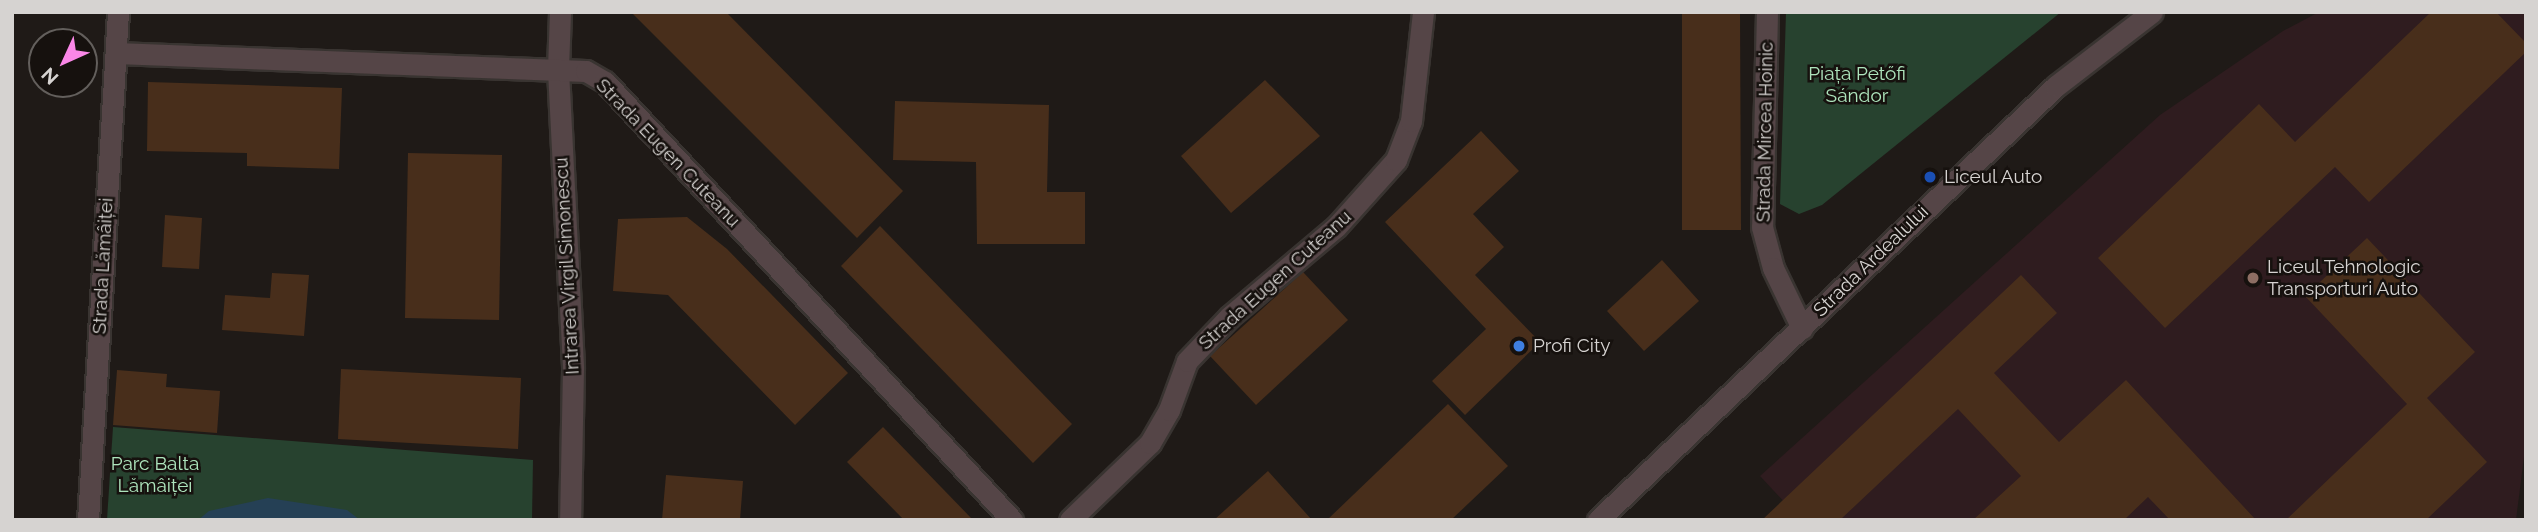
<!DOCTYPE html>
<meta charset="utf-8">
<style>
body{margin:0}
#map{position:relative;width:2538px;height:532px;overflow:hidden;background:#1f1a17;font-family:Raleway,sans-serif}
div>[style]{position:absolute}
.education>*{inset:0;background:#2f1c1f}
.green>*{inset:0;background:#27422f}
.water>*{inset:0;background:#254055}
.building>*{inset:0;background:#482e1b}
.roads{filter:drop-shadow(2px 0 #393431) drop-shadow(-2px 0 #393431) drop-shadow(0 2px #393431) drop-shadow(0 -2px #393431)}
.minor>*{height:21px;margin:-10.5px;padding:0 10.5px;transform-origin:10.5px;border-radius:10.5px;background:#554547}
.tertiary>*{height:21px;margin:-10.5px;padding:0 10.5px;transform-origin:10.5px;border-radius:10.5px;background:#554547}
.dots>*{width:19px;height:19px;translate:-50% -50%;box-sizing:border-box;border:4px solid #16110e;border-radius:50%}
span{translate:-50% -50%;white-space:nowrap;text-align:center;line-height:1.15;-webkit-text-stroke:5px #16110e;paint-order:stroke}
.park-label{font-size:19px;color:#ade4bc}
.street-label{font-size:19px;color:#d6d3d1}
.poi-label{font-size:19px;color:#d6d3d1}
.left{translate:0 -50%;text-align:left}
.frame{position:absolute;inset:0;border:14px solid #d6d3d1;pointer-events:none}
.north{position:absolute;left:28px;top:28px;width:70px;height:70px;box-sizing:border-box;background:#16110e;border:2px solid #635f5c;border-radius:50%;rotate:225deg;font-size:19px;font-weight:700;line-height:28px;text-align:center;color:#d6d3d1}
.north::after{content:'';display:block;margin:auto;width:24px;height:32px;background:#fa87e7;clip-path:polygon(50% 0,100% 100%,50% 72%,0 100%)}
</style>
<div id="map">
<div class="education">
<div style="clip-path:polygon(2319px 12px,2526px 12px,2526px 441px,2516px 520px,1801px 520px,1760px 476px,2160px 115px,2283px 31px)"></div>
</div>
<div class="green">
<div style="clip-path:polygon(1786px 12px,2061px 12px,1822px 205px,1799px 214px,1780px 204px)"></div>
<div style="clip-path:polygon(113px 427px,533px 460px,532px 520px,107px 520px)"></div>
</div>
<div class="water">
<div style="clip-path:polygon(268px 498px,347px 510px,360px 520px,198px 520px,209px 511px)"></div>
</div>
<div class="building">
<div style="clip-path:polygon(631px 12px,726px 12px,903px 191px,857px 238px)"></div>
<div style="clip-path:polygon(1682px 12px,1740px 12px,1741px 230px,1682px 230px)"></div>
<div style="clip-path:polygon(2431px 12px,2496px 12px,2526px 43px,2526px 52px,2369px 202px,2335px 167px,2165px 328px,2098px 258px,2259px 104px,2295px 142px)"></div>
<div style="clip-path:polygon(1265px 80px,1320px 136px,1231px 213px,1181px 156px)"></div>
<div style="clip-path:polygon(148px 82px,342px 88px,339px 169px,247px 166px,247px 153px,147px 151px)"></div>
<div style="clip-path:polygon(895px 101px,1049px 105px,1047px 192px,1085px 192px,1085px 244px,977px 244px,976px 162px,893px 160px)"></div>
<div style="clip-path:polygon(1481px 131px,1519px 171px,1473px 214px,1504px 247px,1475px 275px,1540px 342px,1465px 415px,1432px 381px,1486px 329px,1385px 222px)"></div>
<div style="clip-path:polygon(408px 153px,502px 155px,499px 320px,405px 318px)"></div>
<div style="clip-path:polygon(165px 215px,202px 218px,199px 269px,162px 267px)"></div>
<div style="clip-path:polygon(687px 217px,727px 249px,848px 373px,795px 425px,668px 295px,613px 291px,618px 219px)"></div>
<div style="clip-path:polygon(880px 226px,1072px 424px,1033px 463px,841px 266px)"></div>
<div style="clip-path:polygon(2367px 238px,2475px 352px,2427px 398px,2487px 462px,2426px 520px,2286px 520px,2407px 404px,2305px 296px)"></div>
<div style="clip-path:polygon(1662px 260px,1699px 301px,1644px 351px,1607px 311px)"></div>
<div style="clip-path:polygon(1303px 272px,1348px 320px,1256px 405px,1210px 356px)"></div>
<div style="clip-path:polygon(272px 273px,309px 275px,304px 336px,222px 330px,225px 295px,270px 298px)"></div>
<div style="clip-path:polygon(2021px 275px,2057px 313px,1994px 373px,2059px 442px,2126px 380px,2256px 520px,2170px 520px,2148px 497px,2124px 520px,1973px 520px,2021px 476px,1958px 409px,1840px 520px,1762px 520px)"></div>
<div style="clip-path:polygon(341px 369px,521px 378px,518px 449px,338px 439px)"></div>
<div style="clip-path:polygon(117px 370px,167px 374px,166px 387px,220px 391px,217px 433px,113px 425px)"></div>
<div style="clip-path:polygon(1448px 404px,1508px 466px,1451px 520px,1327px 520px)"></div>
<div style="clip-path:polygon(883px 427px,973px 520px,904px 520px,847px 462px)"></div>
<div style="clip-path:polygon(1268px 471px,1312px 520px,1214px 520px)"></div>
<div style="clip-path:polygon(666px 475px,743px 481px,740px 520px,662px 520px)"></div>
</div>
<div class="roads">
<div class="minor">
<div style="left:560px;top:12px;width:58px;rotate:92deg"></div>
<div style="left:558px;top:70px;width:299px;rotate:87.1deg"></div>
<div style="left:573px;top:369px;width:151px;rotate:91.1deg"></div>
<div style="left:1767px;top:12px;width:215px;rotate:91.3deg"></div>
<div style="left:1762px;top:227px;width:42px;rotate:75deg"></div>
<div style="left:1773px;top:268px;width:67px;rotate:64.2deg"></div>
<div style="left:116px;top:53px;width:470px;rotate:2.2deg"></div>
<div style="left:586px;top:71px;width:22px;rotate:30deg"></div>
<div style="left:605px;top:82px;width:598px;rotate:47.1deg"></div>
<div style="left:88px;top:520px;width:509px;rotate:-86.62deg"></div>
<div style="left:1070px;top:520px;width:111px;rotate:-43.9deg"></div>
<div style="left:1150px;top:443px;width:38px;rotate:-60deg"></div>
<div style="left:1169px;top:410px;width:52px;rotate:-69.8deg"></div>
<div style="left:1187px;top:361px;width:61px;rotate:-46.3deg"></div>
<div style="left:1229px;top:317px;width:140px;rotate:-40.1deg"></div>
<div style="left:1336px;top:227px;width:90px;rotate:-48.2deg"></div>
<div style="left:1396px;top:160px;width:42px;rotate:-69deg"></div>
<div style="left:1411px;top:121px;width:110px;rotate:-83.7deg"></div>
</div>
<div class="tertiary">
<div style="left:1598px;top:520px;width:631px;rotate:-43.46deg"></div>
<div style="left:2056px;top:86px;width:121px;rotate:-37.6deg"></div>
</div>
</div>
<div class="dots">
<div style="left:1930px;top:177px;background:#1a4fb4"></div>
<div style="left:2253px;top:278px;background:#8d6e63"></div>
<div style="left:1519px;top:346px;background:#3f7fe0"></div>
</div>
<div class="park-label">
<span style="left:1857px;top:85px">Piața Petőfi<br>Sándor</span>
<span style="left:155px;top:475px">Parc Balta<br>Lămâiței</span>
</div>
<div class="street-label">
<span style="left:1765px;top:132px;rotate:-89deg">Strada Mircea Hoinic</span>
<span style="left:668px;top:153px;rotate:46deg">Strada Eugen Cuteanu</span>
<span style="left:1871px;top:261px;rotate:-44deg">Strada Ardealului</span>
<span style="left:103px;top:266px;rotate:-87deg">Strada Lămâiței</span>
<span style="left:567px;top:266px;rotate:-93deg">Intrarea Virgil Simonescu</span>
<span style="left:1275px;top:280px;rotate:-42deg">Strada Eugen Cuteanu</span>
</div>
<div class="poi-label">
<span class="left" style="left:1944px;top:177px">Liceul Auto</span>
<span class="left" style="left:2267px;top:278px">Liceul Tehnologic<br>Transporturi Auto</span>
<span class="left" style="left:1533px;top:346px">Profi City</span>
</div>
<div class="frame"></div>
<div class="north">N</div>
</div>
